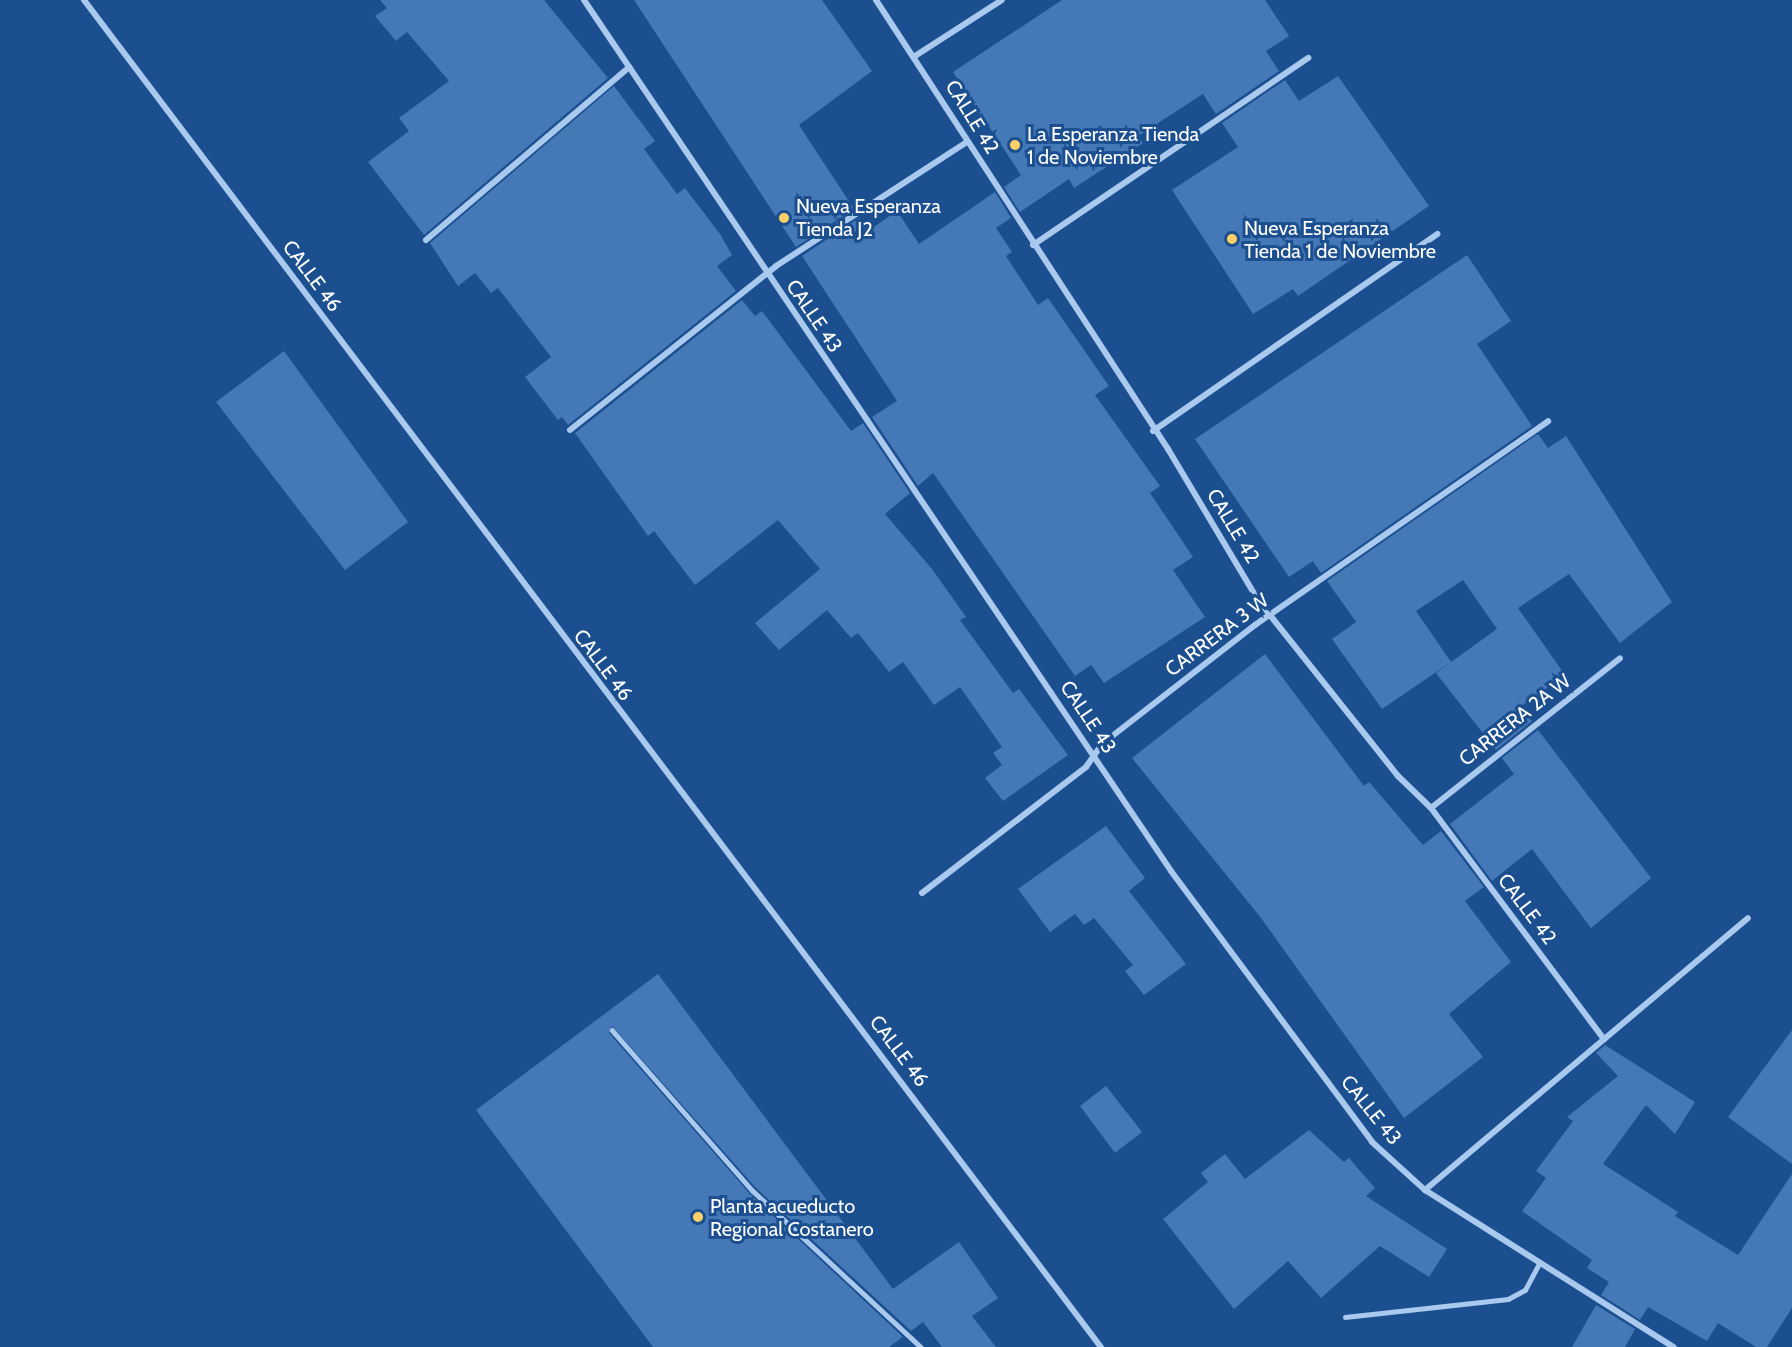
<!DOCTYPE html>
<style>
body{margin:0}
#map{position:relative;width:1792px;height:1347px;overflow:hidden;background:#1b4f8f;font-family:Cabin,sans-serif}
div>[style]{position:absolute}
.building>*{inset:0;background:#4478b7}
.service>*{height:4.5px;margin:-2.25px;padding:0 2.25px;transform-origin:2.25px;border-radius:2.25px;background:#a9c9ee}
.minor>*{height:6px;margin:-3px;padding:0 3px;transform-origin:3px;border-radius:3px;background:#a9c9ee}
.dots>*{width:16px;height:16px;translate:-50% -50%;box-sizing:border-box;border:3px solid #1b4f8f;border-radius:50%}
span{translate:-50% -50%;white-space:nowrap;text-align:center;line-height:1.15;-webkit-text-stroke:6px #1b4f8f;paint-order:stroke}
.street-label{font-size:20px;color:#fff}
.poi-label{font-size:20px;color:#fff}
.left{translate:0 -50%;text-align:left}
</style>
<div id="map">
<div class="building">
<div style="clip-path:polygon(380px 0,544px 0,608px 78px,424px 235px,368px 162px,409px 131px,399px 118px,449px 81px,407px 32px,396px 41px,375px 16px,387px 8px)"></div>
<div style="clip-path:polygon(634px 0,822px 0,872px 71px,799px 125px,854px 209px,796px 247px)"></div>
<div style="clip-path:polygon(1062px 0,1265px 0,1289px 36px,1266px 51px,1279px 71px,1216px 114px,1203px 94px,1138px 136px,1143px 143px,1074px 188px,1069px 179px,1020px 212px,1004px 187px,1021px 175px,953px 72px)"></div>
<div style="clip-path:polygon(1338px 76px,1429px 206px,1298px 296px,1293px 289px,1253px 314px,1172px 190px,1238px 147px,1222px 123px,1285px 80px,1299px 101px)"></div>
<div style="clip-path:polygon(614px 86px,655px 141px,644px 149px,677px 194px,685px 188px,720px 234px,732px 255px,717px 266px,736px 291px,568px 425px,562px 417px,558px 420px,525px 377px,551px 357px,498px 288px,491px 293px,475px 273px,458px 286px,430px 243px)"></div>
<div style="clip-path:polygon(995px 192px,1011px 218px,996px 228px,1012px 252px,1006px 256px,1038px 305px,1048px 298px,1109px 386px,1095px 395px,1160px 486px,1150px 493px,1193px 557px,1173px 570px,1205px 617px,1104px 683px,1091px 665px,1075px 676px,933px 473px,918px 486px,872px 417px,897px 401px,802px 256px,859px 218px,868px 231px,897px 211px,919px 244px)"></div>
<div style="clip-path:polygon(1467px 255px,1511px 321px,1477px 344px,1532px 426px,1321px 573px,1313px 561px,1289px 577px,1195px 439px)"></div>
<div style="clip-path:polygon(742px 300px,755px 316px,762px 311px,851px 431px,863px 423px,910px 493px,885px 514px,932px 569px,966px 617px,960px 620px,1013px 693px,1019px 689px,1068px 755px,1003px 801px,985px 778px,1002px 765px,993px 753px,1002px 747px,960px 687px,934px 705px,903px 662px,889px 672px,858px 633px,851px 638px,827px 610px,779px 650px,755px 623px,820px 569px,778px 520px,695px 585px,654px 531px,648px 536px,575px 433px)"></div>
<div style="clip-path:polygon(284px 351px,408px 522px,345px 570px,216px 402px)"></div>
<div style="clip-path:polygon(evenodd,1538px 434px,1548px 448px,1566px 436px,1672px 602px,1620px 643px,1569px 574px,1518px 608px,1565px 675px,1520px 707px,1532px 721px,1496px 750px,1436px 673px,1451px 662px,1382px 709px,1332px 639px,1356px 622px,1327px 581px,1538px 434px,1463px 580px,1497px 629px,1451px 662px,1416px 611px,1463px 580px)"></div>
<div style="clip-path:polygon(1265px 654px,1364px 786px,1369px 782px,1423px 845px,1441px 831px,1484px 887px,1465px 901px,1511px 962px,1449px 1014px,1483px 1057px,1404px 1118px,1261px 918px,1132px 758px)"></div>
<div style="clip-path:polygon(1538px 730px,1651px 878px,1591px 928px,1532px 849px,1492px 881px,1450px 824px,1514px 774px,1502px 758px)"></div>
<div style="clip-path:polygon(1106px 826px,1145px 878px,1129px 891px,1186px 964px,1144px 995px,1125px 971px,1133px 965px,1094px 918px,1084px 925px,1075px 914px,1050px 932px,1018px 889px)"></div>
<div style="clip-path:polygon(658px 974px,893px 1289px,959px 1242px,998px 1298px,972px 1316px,996px 1347px,942px 1347px,923px 1322px,911px 1331px,756px 1188px,612px 1026px,609px 1033px,750px 1194px,903px 1337px,889px 1347px,653px 1347px,476px 1110px)"></div>
<div style="clip-path:polygon(1792px 1030px,1792px 1164px,1728px 1117px)"></div>
<div style="clip-path:polygon(1605px 1045px,1695px 1102px,1675px 1134px,1646px 1105px,1603px 1164px,1678px 1212px,1675px 1216px,1738px 1255px,1792px 1174px,1792px 1308px,1767px 1347px,1756px 1347px,1718px 1323px,1707px 1341px,1648px 1307px,1640px 1320px,1601px 1295px,1609px 1282px,1587px 1268px,1592px 1260px,1522px 1211px,1546px 1178px,1536px 1171px,1573px 1121px,1567px 1117px,1618px 1076px,1596px 1053px)"></div>
<div style="clip-path:polygon(1106px 1086px,1142px 1132px,1115px 1153px,1080px 1106px)"></div>
<div style="clip-path:polygon(1309px 1130px,1344px 1162px,1349px 1158px,1375px 1188px,1366px 1196px,1447px 1249px,1429px 1277px,1380px 1246px,1321px 1298px,1288px 1261px,1234px 1309px,1163px 1219px,1208px 1182px,1201px 1173px,1225px 1154px,1245px 1179px)"></div>
<div style="clip-path:polygon(1596px 1305px,1635px 1329px,1625px 1347px,1572px 1347px)"></div>
</div>
<div class="service">
<div style="left:612px;top:1030px;width:214px;rotate:48.8deg"></div>
<div style="left:753px;top:1191px;width:229px;rotate:42.9deg"></div>
<div style="left:1345px;top:1317px;width:164px;rotate:-6.3deg"></div>
<div style="left:1508px;top:1299px;width:19px;rotate:-28deg"></div>
<div style="left:1525px;top:1290px;width:30px;rotate:-62deg"></div>
</div>
<div class="minor">
<div style="left:84px;top:0;width:1688px;rotate:52.95deg"></div>
<div style="left:584px;top:0;width:1050px;rotate:56.02deg"></div>
<div style="left:1171px;top:871px;width:337px;rotate:53.4deg"></div>
<div style="left:1372px;top:1142px;width:72px;rotate:42.2deg"></div>
<div style="left:1425px;top:1190px;width:294px;rotate:32.3deg"></div>
<div style="left:876px;top:0;width:536px;rotate:56.96deg"></div>
<div style="left:1168px;top:449px;width:176px;rotate:59.2deg"></div>
<div style="left:1258px;top:600px;width:225px;rotate:51.5deg"></div>
<div style="left:1398px;top:776px;width:46px;rotate:44.1deg"></div>
<div style="left:1431px;top:808px;width:289px;rotate:53.2deg"></div>
<div style="left:915px;top:56px;width:103px;rotate:-32.8deg"></div>
<div style="left:426px;top:240px;width:267px;rotate:-40.4deg"></div>
<div style="left:1033px;top:245px;width:333px;rotate:-34.2deg"></div>
<div style="left:570px;top:430px;width:263px;rotate:-38.5deg"></div>
<div style="left:776px;top:266px;width:228px;rotate:-33deg"></div>
<div style="left:1153px;top:431px;width:346px;rotate:-34.7deg"></div>
<div style="left:1431px;top:808px;width:241px;rotate:-38.4deg"></div>
<div style="left:922px;top:893px;width:207px;rotate:-37.5deg"></div>
<div style="left:1086px;top:767px;width:28px;rotate:-55deg"></div>
<div style="left:1102px;top:744px;width:194px;rotate:-37.9deg"></div>
<div style="left:1255px;top:625px;width:357px;rotate:-34.8deg"></div>
<div style="left:1425px;top:1190px;width:422px;rotate:-40.1deg"></div>
</div>
<div class="dots">
<div style="left:1015px;top:145px;background:#ffd166"></div>
<div style="left:784px;top:218px;background:#ffd166"></div>
<div style="left:1232px;top:239px;background:#ffd166"></div>
<div style="left:698px;top:1217px;background:#ffd166"></div>
</div>
<div class="street-label">
<span style="left:972px;top:117px;rotate:58deg">CALLE 42</span>
<span style="left:312px;top:276px;rotate:53deg">CALLE 46</span>
<span style="left:814px;top:316px;rotate:56deg">CALLE 43</span>
<span style="left:1233px;top:526px;rotate:59deg">CALLE 42</span>
<span style="left:1217px;top:635px;rotate:-37deg">CARRERA 3 W</span>
<span style="left:603px;top:665px;rotate:53deg">CALLE 46</span>
<span style="left:1088px;top:717px;rotate:56deg">CALLE 43</span>
<span style="left:1515px;top:720px;rotate:-38deg">CARRERA 2A W</span>
<span style="left:1527px;top:909px;rotate:53deg">CALLE 42</span>
<span style="left:899px;top:1051px;rotate:53deg">CALLE 46</span>
<span style="left:1371px;top:1110px;rotate:51deg">CALLE 43</span>
</div>
<div class="poi-label">
<span class="left" style="left:1027px;top:146px">La Esperanza Tienda<br>1 de Noviembre</span>
<span class="left" style="left:796px;top:218px">Nueva Esperanza<br>Tienda J2</span>
<span class="left" style="left:1244px;top:240px">Nueva Esperanza<br>Tienda 1 de Noviembre</span>
<span class="left" style="left:710px;top:1218px">Planta acueducto<br>Regional Costanero</span>
</div>
</div>
